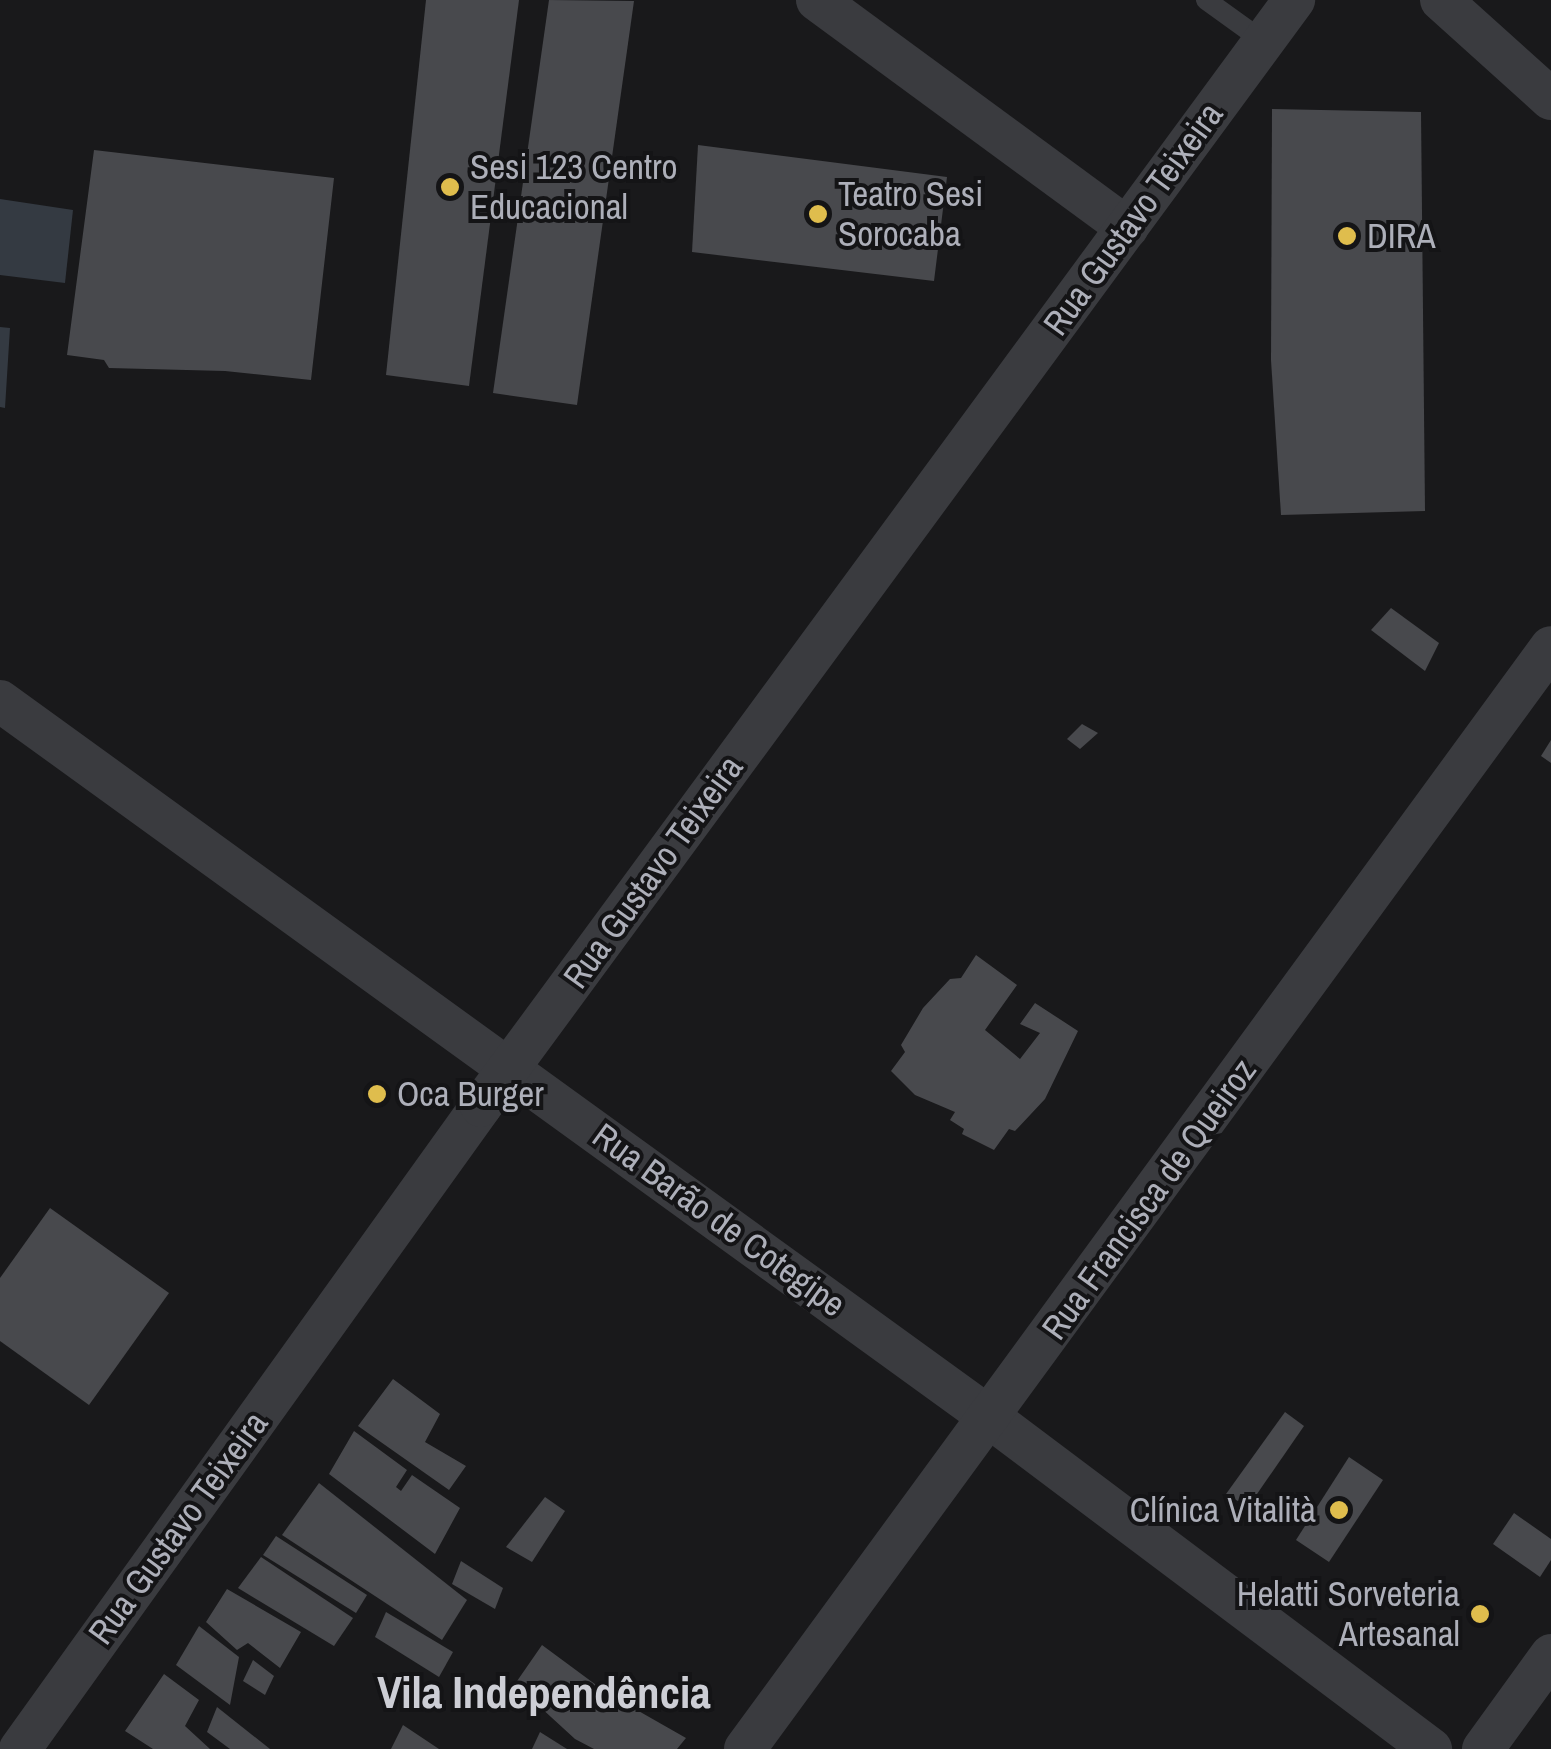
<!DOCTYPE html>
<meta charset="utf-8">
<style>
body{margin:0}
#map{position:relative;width:1551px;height:1749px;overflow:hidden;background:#19191b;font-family:"Archivo Narrow",sans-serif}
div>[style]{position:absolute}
.water>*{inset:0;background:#343a42}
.building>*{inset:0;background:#48494d}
.service>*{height:20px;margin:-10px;padding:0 10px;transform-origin:10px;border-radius:10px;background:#3a3b3f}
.minor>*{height:42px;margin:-21px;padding:0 21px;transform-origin:21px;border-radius:21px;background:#3a3b3f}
.dots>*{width:28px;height:28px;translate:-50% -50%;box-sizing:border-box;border:5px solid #141416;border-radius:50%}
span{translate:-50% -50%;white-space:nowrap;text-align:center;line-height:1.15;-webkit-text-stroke:8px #141416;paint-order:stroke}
.poi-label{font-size:35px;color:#adafb9}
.left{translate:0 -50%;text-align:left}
.right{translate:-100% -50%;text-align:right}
.street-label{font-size:35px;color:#adafb9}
.district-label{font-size:45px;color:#cdced5;font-weight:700}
</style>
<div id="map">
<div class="water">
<div style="clip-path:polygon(0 199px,73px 210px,65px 283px,0 275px)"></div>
<div style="clip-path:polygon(0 327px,10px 328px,5px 408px,0 407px)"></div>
</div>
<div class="building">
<div style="clip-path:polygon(426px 0,519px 0,469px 386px,386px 375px)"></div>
<div style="clip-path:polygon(549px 0,634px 1px,577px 405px,493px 393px)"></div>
<div style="clip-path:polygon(1272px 109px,1421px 112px,1425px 511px,1281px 515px,1271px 360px)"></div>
<div style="clip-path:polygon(698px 145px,947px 177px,934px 281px,692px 252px)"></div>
<div style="clip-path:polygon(94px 150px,334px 178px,311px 380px,225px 371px,109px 368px,104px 360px,67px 355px)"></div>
<div style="clip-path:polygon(1391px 608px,1439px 643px,1425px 671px,1371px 630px)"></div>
<div style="clip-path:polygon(1082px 724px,1098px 733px,1080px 749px,1067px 739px)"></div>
<div style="clip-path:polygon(1551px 740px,1551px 763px,1541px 756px)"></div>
<div style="clip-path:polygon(976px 955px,1017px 985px,985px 1030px,1020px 1059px,1040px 1033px,1020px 1024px,1035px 1003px,1078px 1031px,1045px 1099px,1015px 1131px,1009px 1129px,994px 1150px,962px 1134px,964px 1129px,950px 1120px,955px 1112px,915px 1095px,891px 1071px,905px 1052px,901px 1045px,923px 1008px,950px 979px,961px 978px)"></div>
<div style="clip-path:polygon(50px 1208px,169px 1293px,89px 1405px,0 1341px,0 1278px)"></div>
<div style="clip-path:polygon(393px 1379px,440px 1414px,425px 1442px,466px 1466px,449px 1490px,358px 1426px)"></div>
<div style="clip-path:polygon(1285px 1412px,1304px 1426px,1248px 1507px,1226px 1494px)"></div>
<div style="clip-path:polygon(354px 1431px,407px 1470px,396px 1487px,401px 1491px,412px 1475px,460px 1508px,435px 1554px,329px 1474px)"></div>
<div style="clip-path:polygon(1349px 1457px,1383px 1480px,1329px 1562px,1296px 1540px)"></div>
<div style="clip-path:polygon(319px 1483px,467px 1600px,442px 1640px,282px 1535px)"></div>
<div style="clip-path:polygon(545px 1497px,565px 1511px,532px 1562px,506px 1547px)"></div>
<div style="clip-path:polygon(1514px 1513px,1551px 1539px,1551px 1560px,1540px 1577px,1493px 1544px)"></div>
<div style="clip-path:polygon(276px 1536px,367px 1595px,356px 1613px,263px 1555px)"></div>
<div style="clip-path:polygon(261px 1557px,353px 1618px,334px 1646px,238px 1588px)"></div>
<div style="clip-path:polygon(461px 1561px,503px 1588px,495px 1609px,452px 1584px)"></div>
<div style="clip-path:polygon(227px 1589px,301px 1632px,280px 1668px,248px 1643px,237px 1650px,206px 1622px)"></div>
<div style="clip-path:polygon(386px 1612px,453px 1652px,439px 1677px,375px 1637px)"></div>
<div style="clip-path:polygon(199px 1626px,239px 1657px,230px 1705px,176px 1665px)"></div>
<div style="clip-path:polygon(542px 1645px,607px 1693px,686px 1738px,677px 1749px,594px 1749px,575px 1739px,515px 1684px)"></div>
<div style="clip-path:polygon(253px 1660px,274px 1676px,265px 1695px,243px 1681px)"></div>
<div style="clip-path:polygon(164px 1674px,199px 1700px,185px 1726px,210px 1749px,153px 1749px,125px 1731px)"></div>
<div style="clip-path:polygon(217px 1707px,270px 1749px,230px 1749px,207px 1732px)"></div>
<div style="clip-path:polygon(403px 1725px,439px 1749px,391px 1749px)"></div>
<div style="clip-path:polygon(540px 1732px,567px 1749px,532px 1749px)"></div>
</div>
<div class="service">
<div style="left:1206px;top:0;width:70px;rotate:35.7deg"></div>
</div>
<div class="minor">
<div style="left:817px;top:0;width:385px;rotate:36.3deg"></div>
<div style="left:1441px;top:0;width:148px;rotate:42deg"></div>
<div style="left:0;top:701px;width:1221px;rotate:35.9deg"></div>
<div style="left:989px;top:1417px;width:553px;rotate:36.91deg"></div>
<div style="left:20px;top:1749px;width:791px;rotate:-54.36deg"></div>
<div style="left:481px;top:1106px;width:1373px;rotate:-53.68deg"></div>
<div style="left:745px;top:1749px;width:1365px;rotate:-53.82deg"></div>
<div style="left:1483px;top:1749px;width:116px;rotate:-54.1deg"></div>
</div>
<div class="dots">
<div style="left:450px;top:187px;background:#dfbd4d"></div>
<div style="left:818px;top:214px;background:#dfbd4d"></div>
<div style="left:1347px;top:236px;background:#dfbd4d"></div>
<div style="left:377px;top:1094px;background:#dfbd4d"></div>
<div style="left:1339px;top:1510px;background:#dfbd4d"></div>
<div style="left:1480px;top:1614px;background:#dfbd4d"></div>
</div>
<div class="poi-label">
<span class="left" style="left:470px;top:187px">Sesi 123 Centro<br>Educacional</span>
<span class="left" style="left:838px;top:214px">Teatro Sesi<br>Sorocaba</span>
<span class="left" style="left:1367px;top:236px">DIRA</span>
<span class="left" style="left:397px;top:1094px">Oca Burger</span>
<span class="right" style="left:1316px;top:1510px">Clínica Vitalità</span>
<span class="right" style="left:1460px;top:1614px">Helatti Sorveteria<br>Artesanal</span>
</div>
<div class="street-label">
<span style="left:1133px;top:219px;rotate:-54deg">Rua Gustavo Teixeira</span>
<span style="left:653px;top:872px;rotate:-54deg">Rua Gustavo Teixeira</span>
<span style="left:1149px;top:1199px;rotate:-54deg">Rua Francisca de Queiroz</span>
<span style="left:719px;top:1220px;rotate:36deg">Rua Barão de Cotegipe</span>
<span style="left:178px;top:1528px;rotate:-54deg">Rua Gustavo Teixeira</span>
</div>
<div class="district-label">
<span style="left:544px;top:1692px">Vila Independência</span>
</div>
</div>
